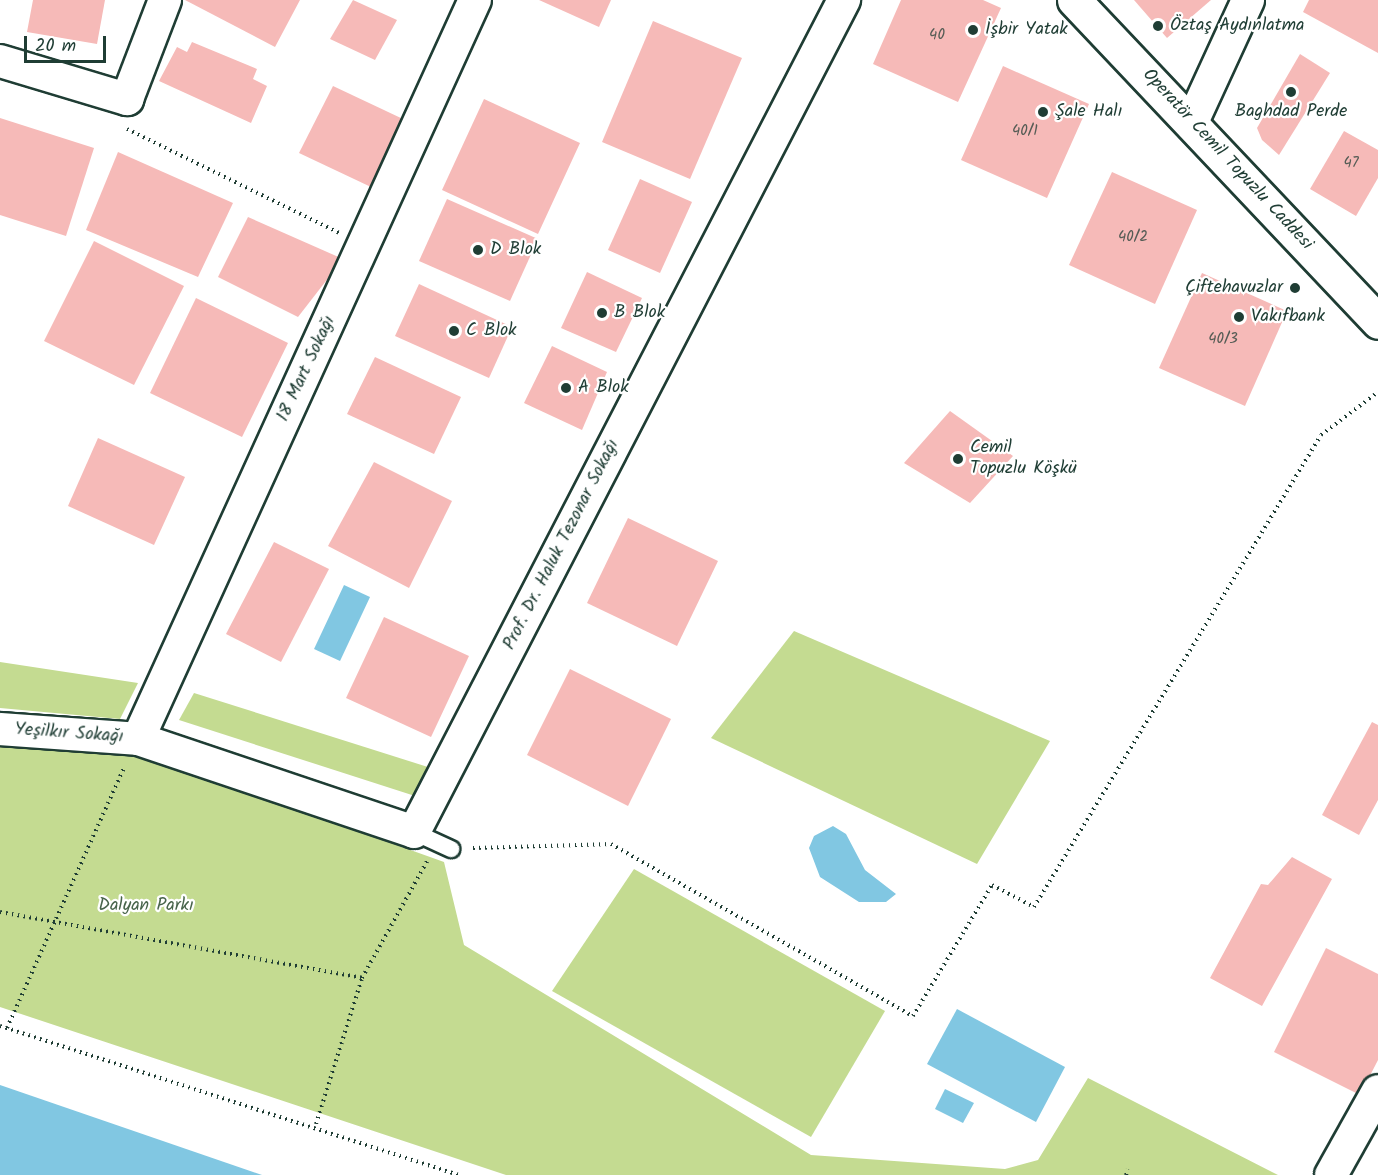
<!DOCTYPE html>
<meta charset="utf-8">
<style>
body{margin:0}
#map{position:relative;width:1378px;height:1175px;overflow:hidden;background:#fff;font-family:Kalam,sans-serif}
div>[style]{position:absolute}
.green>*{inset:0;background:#c4db91}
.water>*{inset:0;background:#81c7e2}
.building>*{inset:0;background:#f6bab8}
.path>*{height:4px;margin-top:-2px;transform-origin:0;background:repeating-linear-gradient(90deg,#1f3d34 0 1.5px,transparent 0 6px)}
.roads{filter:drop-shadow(2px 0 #1f3d34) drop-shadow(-2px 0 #1f3d34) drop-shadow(0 2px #1f3d34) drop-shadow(0 -2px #1f3d34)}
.lane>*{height:16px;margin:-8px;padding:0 8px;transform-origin:8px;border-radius:8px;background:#fff}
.street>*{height:32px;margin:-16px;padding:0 16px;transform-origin:16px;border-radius:16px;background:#fff}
.primary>*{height:33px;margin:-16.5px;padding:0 16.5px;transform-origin:16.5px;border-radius:16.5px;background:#fff}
.dots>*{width:16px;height:16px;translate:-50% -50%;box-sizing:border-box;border:3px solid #fff;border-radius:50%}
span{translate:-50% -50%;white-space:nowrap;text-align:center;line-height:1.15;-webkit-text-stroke:4.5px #fff;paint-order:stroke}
.number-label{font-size:15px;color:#555c55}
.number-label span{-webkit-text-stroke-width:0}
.poi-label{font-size:18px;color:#1f3d34}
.left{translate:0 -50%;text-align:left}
.right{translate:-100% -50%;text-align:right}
.street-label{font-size:18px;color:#1f3d34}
.park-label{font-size:18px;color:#48644b}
.scale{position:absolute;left:24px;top:36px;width:82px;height:27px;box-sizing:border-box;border:3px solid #1f3d34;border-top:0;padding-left:8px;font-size:18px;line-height:21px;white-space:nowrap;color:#1f3d34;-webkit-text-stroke:4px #fff;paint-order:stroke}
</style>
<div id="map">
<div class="green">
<div style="clip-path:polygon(794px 631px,1050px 741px,977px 864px,711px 738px)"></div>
<div style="clip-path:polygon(0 662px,138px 683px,120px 719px,0 708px)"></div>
<div style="clip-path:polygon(194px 693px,431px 768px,415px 796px,179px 720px)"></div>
<div style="clip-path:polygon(0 744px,148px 756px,444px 862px,464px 945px,811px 1155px,1005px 1169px,1038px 1160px,1088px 1078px,1278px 1175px,506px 1175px,0 1007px)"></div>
<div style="clip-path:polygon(634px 869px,885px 1011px,811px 1137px,552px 991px)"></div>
</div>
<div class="water">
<div style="clip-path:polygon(344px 585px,370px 597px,340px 661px,314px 649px)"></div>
<div style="clip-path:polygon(833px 826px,846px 834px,865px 870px,896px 894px,886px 902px,859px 902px,820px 877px,809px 848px,814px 836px)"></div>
<div style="clip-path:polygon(957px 1009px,1065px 1067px,1036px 1122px,927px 1064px)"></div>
<div style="clip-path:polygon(0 1085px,262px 1175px,0 1175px)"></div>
<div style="clip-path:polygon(945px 1089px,974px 1103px,963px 1123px,935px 1109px)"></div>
</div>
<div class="building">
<div style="clip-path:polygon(33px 0,105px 0,97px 44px,27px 32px)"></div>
<div style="clip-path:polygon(185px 0,300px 0,275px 47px)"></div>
<div style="clip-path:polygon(353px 0,397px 20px,375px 60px,330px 39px)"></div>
<div style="clip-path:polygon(539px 0,611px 0,599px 27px)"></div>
<div style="clip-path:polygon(901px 0,983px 0,1001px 8px,958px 102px,873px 64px)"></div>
<div style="clip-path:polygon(1134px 0,1211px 0,1167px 38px)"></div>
<div style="clip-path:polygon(1309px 0,1378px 0,1378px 53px,1303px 12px)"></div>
<div style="clip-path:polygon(653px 21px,742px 58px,690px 179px,602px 142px)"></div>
<div style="clip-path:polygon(192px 42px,257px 69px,253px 79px,267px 86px,251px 123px,159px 81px,177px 47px,187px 52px)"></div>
<div style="clip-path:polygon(1300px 54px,1330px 73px,1279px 155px,1262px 140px,1257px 128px)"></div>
<div style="clip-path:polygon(1003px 66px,1089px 104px,1047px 198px,961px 160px)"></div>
<div style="clip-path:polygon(333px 86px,403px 119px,371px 187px,299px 153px)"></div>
<div style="clip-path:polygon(484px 99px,580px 143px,538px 234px,442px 190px)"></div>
<div style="clip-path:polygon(0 118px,94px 148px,66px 236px,0 215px)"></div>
<div style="clip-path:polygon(1344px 131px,1378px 150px,1378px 178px,1356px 216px,1310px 189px)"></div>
<div style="clip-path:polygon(118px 152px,233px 203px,198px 277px,86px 230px)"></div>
<div style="clip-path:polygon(1112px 172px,1197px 210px,1155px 304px,1069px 265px)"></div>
<div style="clip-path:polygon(640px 179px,692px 202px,660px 273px,608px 250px)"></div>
<div style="clip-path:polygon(447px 199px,538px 239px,510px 301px,419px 261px)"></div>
<div style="clip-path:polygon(248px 217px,343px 259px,298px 317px,218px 277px)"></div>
<div style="clip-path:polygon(94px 241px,184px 286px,134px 385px,44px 341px)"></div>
<div style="clip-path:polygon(587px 272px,642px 298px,616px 352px,561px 328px)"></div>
<div style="clip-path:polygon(1202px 273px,1287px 311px,1245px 406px,1159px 368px)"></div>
<div style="clip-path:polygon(419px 284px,512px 327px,489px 378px,395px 336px)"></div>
<div style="clip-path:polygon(196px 298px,288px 343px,242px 437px,150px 393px)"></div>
<div style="clip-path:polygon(552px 346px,607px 372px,582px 430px,524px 403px)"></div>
<div style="clip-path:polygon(375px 357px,461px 397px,434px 454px,347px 414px)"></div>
<div style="clip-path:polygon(950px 411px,1013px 456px,970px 503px,904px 463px)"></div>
<div style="clip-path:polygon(98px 438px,185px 477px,154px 545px,68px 506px)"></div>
<div style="clip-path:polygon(374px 462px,452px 501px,409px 588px,328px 546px)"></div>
<div style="clip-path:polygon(628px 518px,718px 561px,677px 646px,587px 603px)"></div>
<div style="clip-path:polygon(274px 542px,329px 569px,281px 662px,226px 634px)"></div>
<div style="clip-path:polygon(384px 617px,469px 656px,431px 737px,346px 698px)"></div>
<div style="clip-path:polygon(570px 669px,671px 719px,628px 806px,527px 755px)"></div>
<div style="clip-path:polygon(1372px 722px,1378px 725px,1378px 800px,1359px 835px,1322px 815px)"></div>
<div style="clip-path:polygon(1292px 857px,1332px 879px,1262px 1006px,1210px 978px,1261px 884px,1268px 885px)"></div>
<div style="clip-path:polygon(1326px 948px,1378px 974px,1378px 1060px,1360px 1095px,1274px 1052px)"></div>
</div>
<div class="path">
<div style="left:127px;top:129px;width:236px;rotate:26.1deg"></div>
<div style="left:473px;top:848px;width:138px;rotate:-1.7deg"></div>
<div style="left:611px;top:844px;width:348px;rotate:29.7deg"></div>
<div style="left:913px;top:1016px;width:153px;rotate:-58.9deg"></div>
<div style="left:992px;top:885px;width:47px;rotate:27.6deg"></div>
<div style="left:1034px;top:907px;width:552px;rotate:-58.7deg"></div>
<div style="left:1321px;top:435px;width:71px;rotate:-37deg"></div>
<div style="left:0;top:912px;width:368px;rotate:10.3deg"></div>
<div style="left:0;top:1026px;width:482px;rotate:18deg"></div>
<div style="left:7px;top:1028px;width:287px;rotate:-65.8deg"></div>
<div style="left:316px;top:1124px;width:153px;rotate:-72.5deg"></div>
<div style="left:362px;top:978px;width:134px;rotate:-60.9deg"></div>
<div style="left:1126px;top:1175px;width:6px;rotate:-72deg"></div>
</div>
<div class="roads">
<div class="lane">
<div style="left:414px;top:832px;width:41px;rotate:24.7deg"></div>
</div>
<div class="street">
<div style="left:0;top:61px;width:133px;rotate:16.7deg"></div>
<div style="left:127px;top:99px;width:106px;rotate:-69deg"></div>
<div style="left:1192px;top:122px;width:134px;rotate:-65.3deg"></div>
<div style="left:0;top:729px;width:138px;rotate:4.1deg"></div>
<div style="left:138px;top:739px;width:291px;rotate:18.6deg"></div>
<div style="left:414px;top:832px;width:937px;rotate:-62.67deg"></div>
<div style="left:138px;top:739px;width:812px;rotate:-65.49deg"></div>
<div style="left:1331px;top:1175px;width:96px;rotate:-60.8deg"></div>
</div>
<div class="primary">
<div style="left:1074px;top:0;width:443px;rotate:46.6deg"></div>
</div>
</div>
<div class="dots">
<div style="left:1158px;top:26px;background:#1f3d34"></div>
<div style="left:973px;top:30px;background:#1f3d34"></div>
<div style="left:1291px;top:92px;background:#1f3d34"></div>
<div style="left:1043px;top:112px;background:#1f3d34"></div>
<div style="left:478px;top:250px;background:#1f3d34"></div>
<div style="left:1295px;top:288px;background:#1f3d34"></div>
<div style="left:602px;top:313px;background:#1f3d34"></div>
<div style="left:1239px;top:317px;background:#1f3d34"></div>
<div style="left:454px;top:331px;background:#1f3d34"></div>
<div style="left:566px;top:388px;background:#1f3d34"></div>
<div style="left:958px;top:459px;background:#1f3d34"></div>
</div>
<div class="number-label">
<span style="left:937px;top:36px">40</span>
<span style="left:1025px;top:132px">40/1</span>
<span style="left:1351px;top:164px">47</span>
<span style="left:1133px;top:238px">40/2</span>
<span style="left:1223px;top:340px">40/3</span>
</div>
<div class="poi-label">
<span class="left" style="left:1170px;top:26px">Öztaş Aydınlatma</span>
<span class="left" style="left:985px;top:30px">İşbir Yatak</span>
<span class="left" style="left:1055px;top:112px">Şale Halı</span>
<span style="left:1291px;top:112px">Baghdad Perde</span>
<span class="left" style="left:490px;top:250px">D Blok</span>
<span class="right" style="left:1283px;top:288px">Çiftehavuzlar</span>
<span class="left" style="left:614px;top:313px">B Blok</span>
<span class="left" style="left:1251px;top:317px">Vakıfbank</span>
<span class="left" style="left:466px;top:331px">C Blok</span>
<span class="left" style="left:578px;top:388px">A Blok</span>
<span class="left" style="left:970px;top:459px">Cemil<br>Topuzlu Köşkü</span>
</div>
<div class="street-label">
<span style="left:1227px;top:160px;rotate:47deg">Operatör Cemil Topuzlu Caddesi</span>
<span style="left:307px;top:369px;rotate:-65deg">18 Mart Sokağı</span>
<span style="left:562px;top:545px;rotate:-63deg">Prof. Dr. Haluk Tezonar Sokağı</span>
<span style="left:69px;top:734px;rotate:4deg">Yeşilkır Sokağı</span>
</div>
<div class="park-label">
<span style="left:146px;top:906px">Dalyan Parkı</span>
</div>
<div class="scale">20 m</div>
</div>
